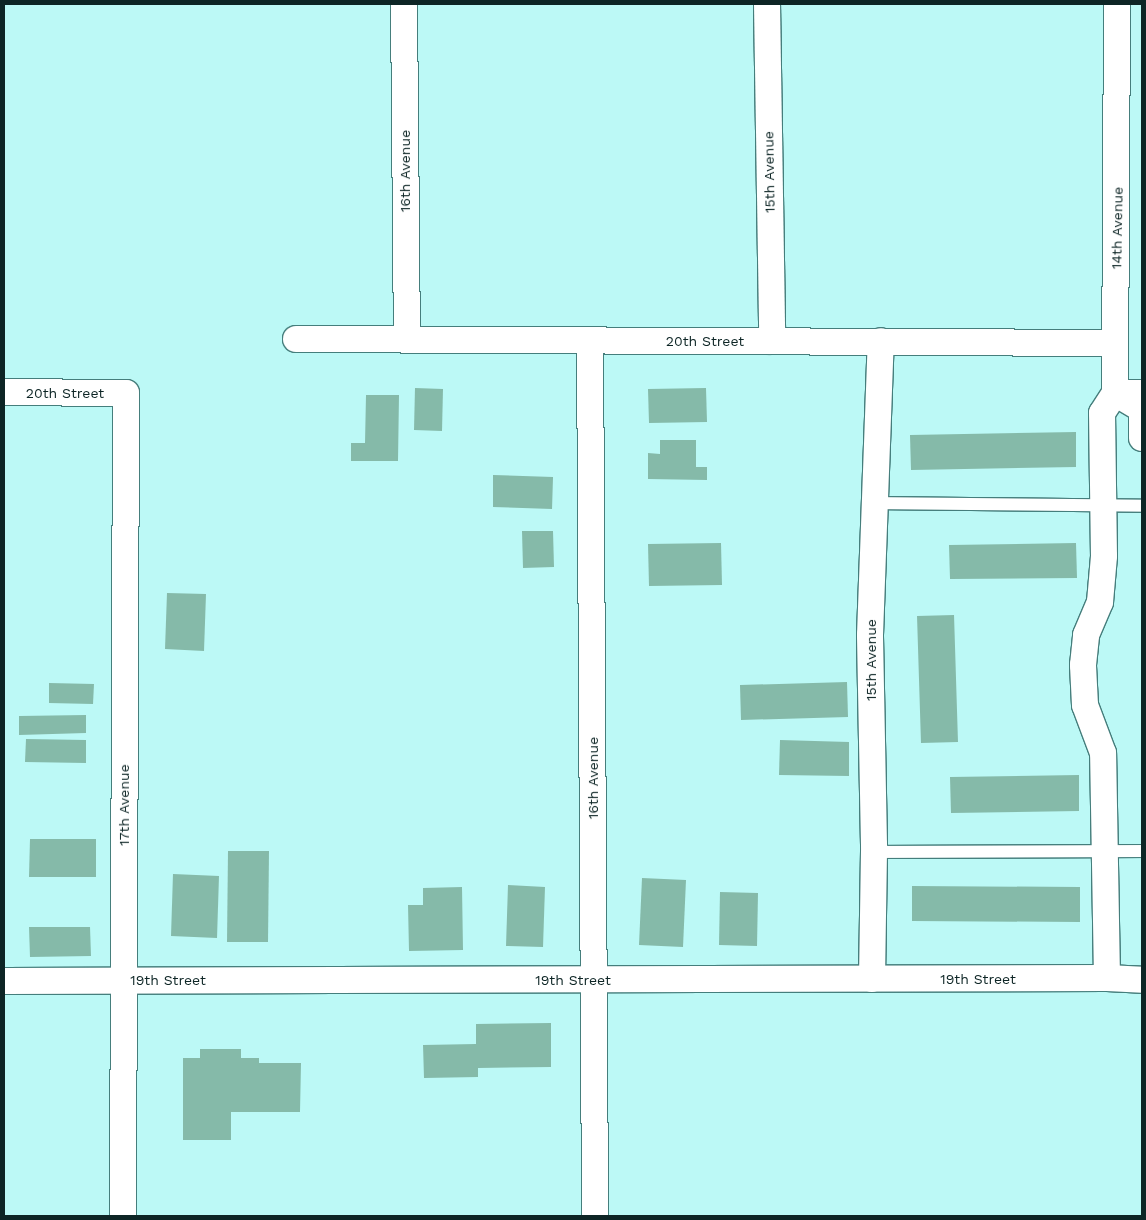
<!DOCTYPE html>
<style>
body{margin:0}
#map{position:relative;width:1146px;height:1220px;overflow:hidden;background:#bcf9f6;font-family:"Work Sans",sans-serif}
div>[style]{position:absolute}
.building>*{inset:0;background:#85baa9}
.roads{filter:drop-shadow(1px 0 #457e7c) drop-shadow(-1px 0 #457e7c) drop-shadow(0 1px #457e7c) drop-shadow(0 -1px #457e7c)}
.service>*{height:12px;margin:-6px;padding:0 6px;transform-origin:6px;border-radius:6px;background:#fff}
.minor>*{height:26px;margin:-13px;padding:0 13px;transform-origin:13px;border-radius:13px;background:#fff}
span{translate:-50% -50%;white-space:nowrap;text-align:center;line-height:1.15;-webkit-text-stroke:5px #fff;paint-order:stroke}
.street-label{font-size:14px;color:#0d2525}
.frame{position:absolute;inset:0;border:5px solid #0d2525;pointer-events:none}
</style>
<div id="map">
<div class="building">
<div style="clip-path:polygon(415px 388px,443px 389px,442px 431px,414px 430px)"></div>
<div style="clip-path:polygon(706px 388px,707px 422px,649px 423px,648px 389px)"></div>
<div style="clip-path:polygon(366px 395px,399px 395px,398px 461px,351px 461px,351px 443px,365px 443px)"></div>
<div style="clip-path:polygon(1076px 432px,1076px 467px,911px 470px,910px 435px)"></div>
<div style="clip-path:polygon(660px 440px,696px 440px,696px 467px,707px 467px,707px 480px,648px 479px,648px 453px,660px 454px)"></div>
<div style="clip-path:polygon(493px 475px,553px 477px,552px 509px,493px 507px)"></div>
<div style="clip-path:polygon(522px 531px,553px 531px,554px 567px,523px 568px)"></div>
<div style="clip-path:polygon(721px 543px,722px 585px,649px 586px,648px 544px)"></div>
<div style="clip-path:polygon(1076px 543px,1077px 578px,950px 579px,949px 545px)"></div>
<div style="clip-path:polygon(167px 593px,206px 594px,204px 651px,165px 649px)"></div>
<div style="clip-path:polygon(954px 615px,958px 742px,921px 743px,917px 616px)"></div>
<div style="clip-path:polygon(847px 682px,848px 717px,741px 720px,740px 685px)"></div>
<div style="clip-path:polygon(49px 683px,94px 684px,93px 704px,49px 703px)"></div>
<div style="clip-path:polygon(86px 715px,86px 733px,19px 735px,19px 716px)"></div>
<div style="clip-path:polygon(26px 739px,86px 740px,86px 763px,25px 762px)"></div>
<div style="clip-path:polygon(780px 740px,849px 742px,849px 776px,779px 775px)"></div>
<div style="clip-path:polygon(1079px 775px,1079px 811px,951px 813px,950px 777px)"></div>
<div style="clip-path:polygon(30px 839px,96px 839px,96px 877px,29px 877px)"></div>
<div style="clip-path:polygon(228px 851px,269px 851px,268px 942px,227px 942px)"></div>
<div style="clip-path:polygon(173px 874px,219px 876px,217px 938px,171px 936px)"></div>
<div style="clip-path:polygon(642px 878px,686px 880px,683px 947px,639px 945px)"></div>
<div style="clip-path:polygon(508px 885px,545px 887px,543px 947px,506px 946px)"></div>
<div style="clip-path:polygon(912px 886px,1080px 887px,1080px 922px,912px 921px)"></div>
<div style="clip-path:polygon(462px 887px,463px 950px,409px 951px,408px 905px,423px 905px,423px 888px)"></div>
<div style="clip-path:polygon(720px 892px,758px 893px,757px 946px,719px 945px)"></div>
<div style="clip-path:polygon(29px 927px,90px 927px,91px 956px,30px 957px)"></div>
<div style="clip-path:polygon(551px 1023px,551px 1067px,478px 1068px,478px 1077px,424px 1078px,423px 1045px,476px 1044px,476px 1024px)"></div>
<div style="clip-path:polygon(200px 1049px,241px 1049px,241px 1058px,259px 1058px,259px 1063px,301px 1063px,300px 1112px,231px 1112px,231px 1140px,183px 1140px,183px 1058px,200px 1058px)"></div>
</div>
<div class="roads">
<div class="service">
<div style="left:875px;top:503px;width:267px;rotate:0.6deg"></div>
<div style="left:874px;top:852px;width:268px;rotate:-0.2deg"></div>
</div>
<div class="minor">
<div style="left:404px;top:4px;width:335px;rotate:89.5deg"></div>
<div style="left:767px;top:4px;width:337px;rotate:89.1deg"></div>
<div style="left:1117px;top:4px;width:389px;rotate:90.3deg"></div>
<div style="left:1115px;top:393px;width:31px;rotate:31deg"></div>
<div style="left:1142px;top:409px;width:29px;rotate:90deg"></div>
<div style="left:296px;top:339px;width:819px;rotate:0.28deg"></div>
<div style="left:590px;top:340px;width:876px;rotate:89.67deg"></div>
<div style="left:4px;top:392px;width:122px;rotate:0.5deg"></div>
<div style="left:126px;top:393px;width:823px;rotate:90.21deg"></div>
<div style="left:1107px;top:978px;width:225px;rotate:-91deg"></div>
<div style="left:1103px;top:753px;width:51px;rotate:-110.6deg"></div>
<div style="left:1085px;top:705px;width:40px;rotate:-92.9deg"></div>
<div style="left:1083px;top:665px;width:30px;rotate:-84deg"></div>
<div style="left:1086px;top:635px;width:36px;rotate:-67deg"></div>
<div style="left:1100px;top:602px;width:46px;rotate:-85deg"></div>
<div style="left:1104px;top:556px;width:143px;rotate:-90.8deg"></div>
<div style="left:1102px;top:413px;width:24px;rotate:-57deg"></div>
<div style="left:1115px;top:393px;width:27px"></div>
<div style="left:872px;top:979px;width:134px;rotate:-89.1deg"></div>
<div style="left:874px;top:845px;width:210px;rotate:-91.1deg"></div>
<div style="left:870px;top:635px;width:294px;rotate:-87.9deg"></div>
<div style="left:4px;top:981px;width:1103px;rotate:-0.16deg"></div>
<div style="left:1107px;top:978px;width:35px;rotate:3deg"></div>
</div>
</div>
<div class="street-label">
<span style="left:405px;top:171px;rotate:-90deg">16th Avenue</span>
<span style="left:769px;top:172px;rotate:-91deg">15th Avenue</span>
<span style="left:1117px;top:228px;rotate:-89deg">14th Avenue</span>
<span style="left:705px;top:341px">20th Street</span>
<span style="left:65px;top:393px">20th Street</span>
<span style="left:871px;top:660px;rotate:-90deg">15th Avenue</span>
<span style="left:593px;top:778px;rotate:-90deg">16th Avenue</span>
<span style="left:124px;top:805px;rotate:-90deg">17th Avenue</span>
<span style="left:978px;top:979px">19th Street</span>
<span style="left:168px;top:980px">19th Street</span>
<span style="left:573px;top:980px">19th Street</span>
</div>
<div class="frame"></div>
</div>
